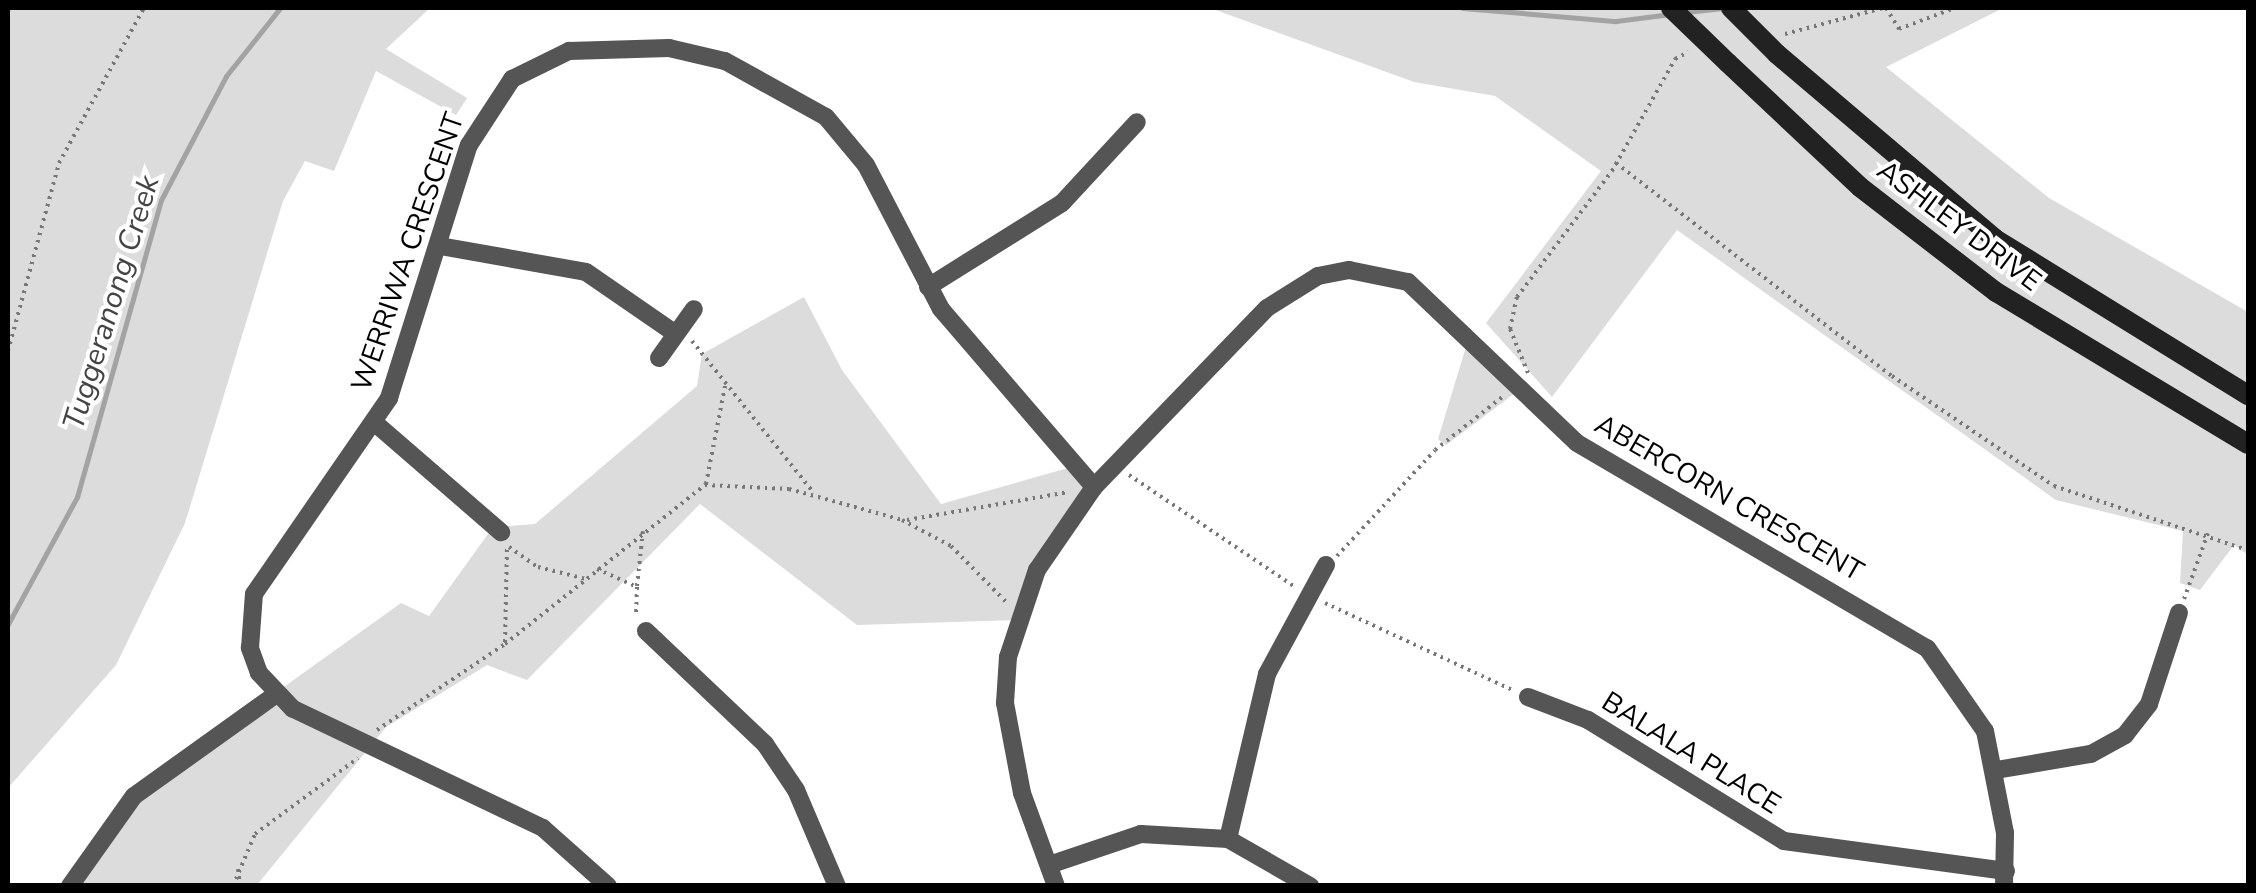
<!DOCTYPE html>
<style>
body{margin:0}
#map{position:relative;width:2256px;height:893px;overflow:hidden;background:#fff;font-family:"Nunito Sans",sans-serif}
div>[style]{position:absolute}
.green>*{inset:0;background:#dcdcdc}
.stream>*{height:5px;margin:-2.5px;padding:0 2.5px;transform-origin:2.5px;border-radius:2.5px;background:#a3a3a3}
.path>*{height:4px;margin-top:-2px;transform-origin:0;background:repeating-linear-gradient(90deg,#777 0 2.5px,transparent 0 7.5px)}
.minor>*{height:18px;margin:-9px;padding:0 9px;transform-origin:9px;border-radius:9px;background:#555}
.secondary>*{height:20px;margin:-10px;padding:0 10px;transform-origin:10px;border-radius:10px;background:#222}
.secondary-bridge>*{height:20px;margin:-10px;padding:0 10px;transform-origin:10px;border-radius:10px;background:#222}
span{translate:-50% -50%;white-space:nowrap;text-align:center;line-height:1.15;-webkit-text-stroke:8px #fff;paint-order:stroke}
.street-label{font-size:28px;color:#000}
.water-label{font-size:30px;color:#444;font-style:italic}
.frame{position:absolute;inset:0;border:10px solid #000;pointer-events:none}
</style>
<div id="map">
<div class="green">
<div style="clip-path:polygon(8px 8px,430px 8px,386px 49px,467px 98px,456px 115px,376px 71px,334px 171px,305px 161px,283px 201px,185px 523px,116px 665px,8px 788px)"></div>
<div style="clip-path:polygon(1210px 8px,2003px 8px,1886px 67px,2049px 198px,2248px 312px,2248px 555px,2234px 545px,2200px 590px,2180px 583px,2183px 531px,2056px 500px,1677px 230px,1552px 397px,1486px 323px,1601px 171px,1495px 96px,1414px 82px)"></div>
<div style="clip-path:polygon(804px 297px,842px 370px,941px 504px,1075px 466px,1094px 487px,1017px 620px,857px 625px,700px 504px,527px 680px,487px 665px,386px 727px,257px 885px,69px 886px,144px 787px,401px 603px,429px 616px,493px 527px,535px 524px,697px 386px,702px 354px)"></div>
<div style="clip-path:polygon(1469px 337px,1519px 390px,1446px 445px,1438px 439px)"></div>
</div>
<div class="stream">
<div style="left:1463px;top:8px;width:154px;rotate:4.9deg"></div>
<div style="left:1616px;top:21px;width:55px;rotate:-7.3deg"></div>
<div style="left:1686px;top:12px;width:37px;rotate:-6deg"></div>
<div style="left:8px;top:624px;width:145px;rotate:-61.5deg"></div>
<div style="left:77px;top:497px;width:309px;rotate:-74.2deg"></div>
<div style="left:161px;top:200px;width:140px;rotate:-62.3deg"></div>
<div style="left:226px;top:76px;width:87px;rotate:-51.5deg"></div>
</div>
<div class="path">
<div style="left:1886px;top:8px;width:25px;rotate:58deg"></div>
<div style="left:1899px;top:29px;width:60px;rotate:-20.6deg"></div>
<div style="left:1785px;top:34px;width:101px;rotate:-14.9deg"></div>
<div style="left:1616px;top:163px;width:349px;rotate:37.7deg"></div>
<div style="left:1892px;top:376px;width:196px;rotate:34.2deg"></div>
<div style="left:2054px;top:486px;width:204px;rotate:18.3deg"></div>
<div style="left:692px;top:341px;width:193px;rotate:51.3deg"></div>
<div style="left:8px;top:351px;width:195px;rotate:-74.8deg"></div>
<div style="left:59px;top:163px;width:177px;rotate:-61.3deg"></div>
<div style="left:1528px;top:373px;width:48px;rotate:-112.2deg"></div>
<div style="left:1510px;top:329px;width:33px;rotate:-78deg"></div>
<div style="left:1517px;top:297px;width:158px;rotate:-53deg"></div>
<div style="left:1612px;top:171px;width:129px;rotate:-60.6deg"></div>
<div style="left:1675px;top:59px;width:15px;rotate:-28deg"></div>
<div style="left:1129px;top:475px;width:200px;rotate:34deg"></div>
<div style="left:706px;top:484px;width:100px;rotate:-79deg"></div>
<div style="left:907px;top:520px;width:164px;rotate:-9.8deg"></div>
<div style="left:509px;top:547px;width:35px;rotate:35deg"></div>
<div style="left:538px;top:567px;width:49px;rotate:14deg"></div>
<div style="left:1337px;top:556px;width:144px;rotate:-47.2deg"></div>
<div style="left:1435px;top:450px;width:85px;rotate:-38.3deg"></div>
<div style="left:597px;top:569px;width:44px;rotate:24.2deg"></div>
<div style="left:637px;top:587px;width:29px;rotate:92deg"></div>
<div style="left:637px;top:586px;width:55px;rotate:-83.8deg"></div>
<div style="left:2184px;top:599px;width:70px;rotate:-70deg"></div>
<div style="left:1325px;top:603px;width:206px;rotate:24.9deg"></div>
<div style="left:505px;top:642px;width:94px;rotate:-88.8deg"></div>
<div style="left:377px;top:730px;width:154px;rotate:-33.9deg"></div>
<div style="left:505px;top:644px;width:256px;rotate:-38.5deg"></div>
<div style="left:705px;top:485px;width:84px;rotate:2.7deg"></div>
<div style="left:789px;top:489px;width:117px;rotate:15.3deg"></div>
<div style="left:902px;top:520px;width:55px;rotate:28deg"></div>
<div style="left:951px;top:546px;width:81px;rotate:45.5deg"></div>
<div style="left:238px;top:869px;width:17px;rotate:83deg"></div>
<div style="left:233px;top:886px;width:56px;rotate:-67.1deg"></div>
<div style="left:255px;top:834px;width:128px;rotate:-36.4deg"></div>
</div>
<div class="minor">
<div style="left:440px;top:246px;width:148px;rotate:10.1deg"></div>
<div style="left:586px;top:272px;width:109px;rotate:34.6deg"></div>
<div style="left:928px;top:287px;width:158px;rotate:-32.1deg"></div>
<div style="left:1062px;top:203px;width:110px;rotate:-47.2deg"></div>
<div style="left:659px;top:358px;width:60px;rotate:-54.5deg"></div>
<div style="left:375px;top:423px;width:167px;rotate:40.9deg"></div>
<div style="left:646px;top:631px;width:164px;rotate:43.5deg"></div>
<div style="left:765px;top:744px;width:55px;rotate:56deg"></div>
<div style="left:796px;top:790px;width:104px;rotate:66.9deg"></div>
<div style="left:1528px;top:697px;width:64px;rotate:21deg"></div>
<div style="left:1588px;top:720px;width:230px;rotate:31.7deg"></div>
<div style="left:1784px;top:841px;width:224px;rotate:7.7deg"></div>
<div style="left:1996px;top:770px;width:96px;rotate:-9.6deg"></div>
<div style="left:2091px;top:754px;width:39px;rotate:-29deg"></div>
<div style="left:2125px;top:735px;width:39px;rotate:-52deg"></div>
<div style="left:2149px;top:704px;width:96px;rotate:-71.8deg"></div>
<div style="left:1228px;top:839px;width:95px;rotate:29.8deg"></div>
<div style="left:1049px;top:865px;width:97px;rotate:-18.6deg"></div>
<div style="left:1141px;top:834px;width:87px;rotate:3.3deg"></div>
<div style="left:1228px;top:839px;width:170px;rotate:-76.7deg"></div>
<div style="left:1267px;top:674px;width:124px;rotate:-61.6deg"></div>
<div style="left:70px;top:886px;width:110px;rotate:-54.6deg"></div>
<div style="left:134px;top:796px;width:173px;rotate:-35.6deg"></div>
<div style="left:608px;top:886px;width:87px;rotate:-138.3deg"></div>
<div style="left:543px;top:828px;width:277px;rotate:-154.5deg"></div>
<div style="left:293px;top:709px;width:50px;rotate:-133.4deg"></div>
<div style="left:259px;top:673px;width:27px;rotate:-110deg"></div>
<div style="left:250px;top:648px;width:54px;rotate:-85.8deg"></div>
<div style="left:254px;top:594px;width:238px;rotate:-55.4deg"></div>
<div style="left:389px;top:398px;width:265px;rotate:-72.5deg"></div>
<div style="left:469px;top:145px;width:79px;rotate:-56.9deg"></div>
<div style="left:512px;top:79px;width:64px;rotate:-26.2deg"></div>
<div style="left:569px;top:51px;width:100px;rotate:-1.7deg"></div>
<div style="left:669px;top:48px;width:57px;rotate:13.1deg"></div>
<div style="left:725px;top:61px;width:115px;rotate:29deg"></div>
<div style="left:826px;top:117px;width:62px;rotate:50.2deg"></div>
<div style="left:866px;top:165px;width:162px;rotate:62.5deg"></div>
<div style="left:941px;top:309px;width:235px;rotate:49.3deg"></div>
<div style="left:1056px;top:886px;width:99px;rotate:-110.1deg"></div>
<div style="left:1022px;top:793px;width:92px;rotate:-100.7deg"></div>
<div style="left:1005px;top:703px;width:46px;rotate:-86.3deg"></div>
<div style="left:1008px;top:657px;width:92px;rotate:-71.6deg"></div>
<div style="left:1037px;top:570px;width:101px;rotate:-55.5deg"></div>
<div style="left:1094px;top:487px;width:249px;rotate:-46deg"></div>
<div style="left:1267px;top:308px;width:60px;rotate:-32.1deg"></div>
<div style="left:1318px;top:276px;width:32px;rotate:-11deg"></div>
<div style="left:1349px;top:270px;width:60px;rotate:11.5deg"></div>
<div style="left:1408px;top:282px;width:233px;rotate:43.6deg"></div>
<div style="left:1577px;top:443px;width:406px;rotate:30.4deg"></div>
<div style="left:1927px;top:648px;width:101px;rotate:55.1deg"></div>
<div style="left:1985px;top:731px;width:104px;rotate:78.9deg"></div>
<div style="left:2005px;top:833px;width:53px;rotate:91.1deg"></div>
</div>
<div class="secondary">
<div style="left:1777px;top:54px;width:286px;rotate:40.3deg"></div>
<div style="left:1995px;top:239px;width:297px;rotate:31.7deg"></div>
<div style="left:1728px;top:63px;width:181px;rotate:43.2deg"></div>
<div style="left:1860px;top:187px;width:172px;rotate:37.7deg"></div>
<div style="left:1996px;top:292px;width:294px;rotate:31.1deg"></div>
</div>
<div class="secondary-bridge">
<div style="left:1671px;top:8px;width:79px;rotate:44deg"></div>
<div style="left:1731px;top:8px;width:65px;rotate:45deg"></div>
</div>
<div class="street-label">
<span style="left:1959px;top:226px;rotate:37deg">ASHLEY DRIVE</span>
<span style="left:408px;top:252px;rotate:-71deg">WERRIWA CRESCENT</span>
<span style="left:1729px;top:498px;rotate:30deg">ABERCORN CRESCENT</span>
<span style="left:1691px;top:753px;rotate:32deg">BALALA PLACE</span>
</div>
<div class="water-label">
<span style="left:112px;top:303px;rotate:-73deg">Tuggeranong Creek</span>
</div>
<div class="frame"></div>
</div>
